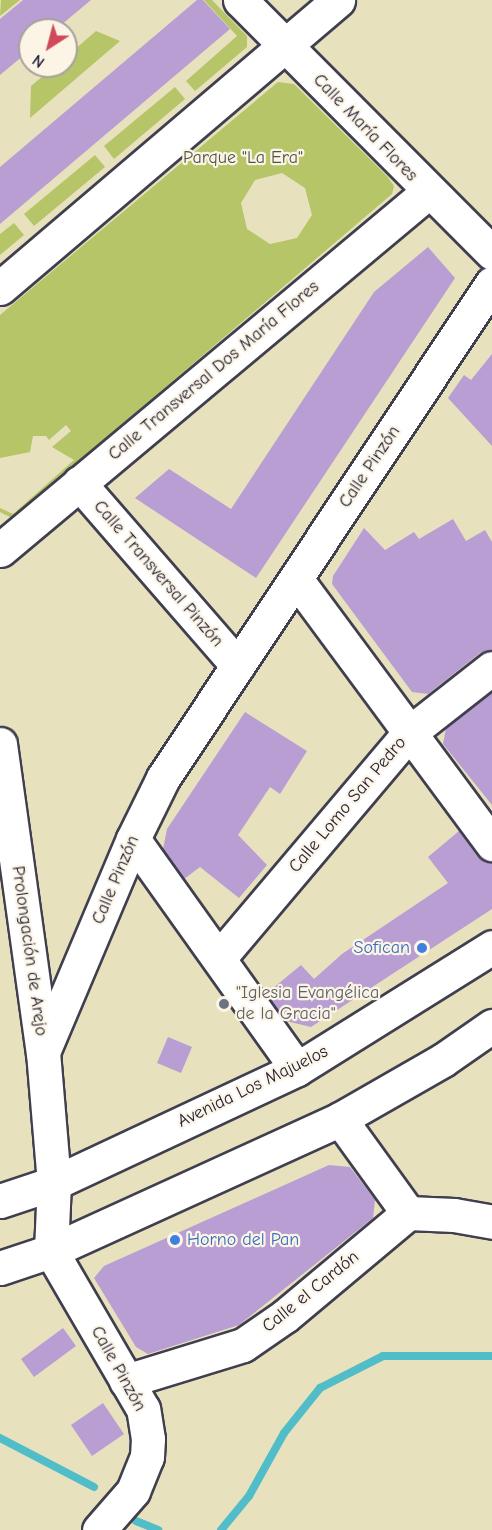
<!DOCTYPE html>
<meta charset="utf-8">
<style>
body{margin:0}
#map{position:relative;width:492px;height:1530px;overflow:hidden;background:#e8e1be;font-family:"Comic Neue",sans-serif}
div>[style]{position:absolute}
.green>*{inset:0;background:#b5c568}
.stream>*{height:8px;margin:-4px;padding:0 4px;transform-origin:4px;border-radius:4px;background:#50bdc8}
.building>*{inset:0;background:#b89ed2}
.roads{filter:drop-shadow(2px 0 #403f4f) drop-shadow(-2px 0 #403f4f) drop-shadow(0 2px #403f4f) drop-shadow(0 -2px #403f4f)}
.minor>*{height:33px;margin:-16.5px;padding:0 16.5px;transform-origin:16.5px;border-radius:16.5px;background:#fff}
.dots>*{width:16px;height:16px;translate:-50% -50%;box-sizing:border-box;border:3px solid #fcf5e5;border-radius:50%}
span{translate:-50% -50%;white-space:nowrap;text-align:center;line-height:1.15;-webkit-text-stroke:4.5px #fcf5e5;paint-order:stroke}
.street-label{font-size:18px;color:#22223b}
.park-label{font-size:18px;color:#4e5348}
.shop-label{font-size:18px;color:#366cbe}
.right{translate:-100% -50%;text-align:right}
.left{translate:0 -50%;text-align:left}
.worship-label{font-size:18px;color:#5b616d}
.north{position:absolute;left:18px;top:18px;width:60px;height:60px;box-sizing:border-box;background:#fcf5e5;border:2px solid #a5a1a1;border-radius:50%;rotate:216deg;font-size:16px;font-weight:700;line-height:24px;text-align:center;color:#22223b}
.north::after{content:'';display:block;margin:auto;width:21px;height:27px;background:#d1495b;clip-path:polygon(50% 0,100% 100%,50% 72%,0 100%)}
</style>
<div id="map">
<div class="green">
<div style="clip-path:polygon(1px 0,20px 0,0 16px)"></div>
<div style="clip-path:polygon(204px 0,212px 0,247px 36px,247px 47px,195px 91px,186px 81px,237px 36px)"></div>
<div style="clip-path:polygon(96px 31px,120px 41px,30px 118px,31px 86px,55px 66px,66px 66px,66px 57px)"></div>
<div style="clip-path:polygon(evenodd,278px 82px,294px 84px,387px 176px,394px 186px,392px 194px,12px 518px,0 512px,0 508px,13px 514px,74px 460px,52px 447px,71px 431px,66px 425px,49px 440px,46px 436px,33px 436px,30px 452px,0 458px,0 315px,278px 82px,282px 173px,305px 188px,312px 215px,297px 238px,270px 244px,247px 229px,241px 203px,255px 180px,282px 173px)"></div>
<div style="clip-path:polygon(175px 87px,185px 99px,114px 159px,104px 146px)"></div>
<div style="clip-path:polygon(95px 155px,105px 167px,34px 226px,24px 214px)"></div>
<div style="clip-path:polygon(14px 223px,24px 235px,0 255px,0 234px)"></div>
</div>
<div class="stream">
<div style="left:0;top:1438px;width:106px;rotate:27.5deg"></div>
<div style="left:136px;top:1521px;width:24px;rotate:22deg"></div>
<div style="left:221px;top:1530px;width:44px;rotate:-50.5deg"></div>
<div style="left:249px;top:1496px;width:72px;rotate:-60.9deg"></div>
<div style="left:284px;top:1433px;width:58px;rotate:-51.3deg"></div>
<div style="left:320px;top:1388px;width:71px;rotate:-26.9deg"></div>
<div style="left:383px;top:1356px;width:109px"></div>
</div>
<div class="building">
<div style="clip-path:polygon(23px 0,91px 0,55px 30px,30px 30px,30px 50px,0 75px,0 19px)"></div>
<div style="clip-path:polygon(197px 0,203px 0,230px 29px,0 224px,0 167px)"></div>
<div style="clip-path:polygon(428px 247px,455px 278px,256px 578px,135px 498px,169px 469px,231px 509px,374px 292px)"></div>
<div style="clip-path:polygon(492px 354px,492px 446px,448px 398px,464px 375px,471px 380px)"></div>
<div style="clip-path:polygon(453px 519px,466px 541px,485px 530px,492px 542px,492px 650px,480px 653px,428px 694px,412px 692px,332px 584px,333px 576px,364px 528px,385px 550px,414px 532px,419px 539px)"></div>
<div style="clip-path:polygon(492px 692px,492px 805px,443px 744px,446px 728px)"></div>
<div style="clip-path:polygon(245px 712px,307px 751px,280px 794px,270px 787px,238px 835px,267px 865px,239px 898px,200px 867px,184px 879px,163px 849px,167px 829px)"></div>
<div style="clip-path:polygon(459px 831px,477px 856px,492px 862px,492px 909px,311px 1027px,286px 1021px,266px 994px,301px 965px,314px 979px,342px 954px,448px 883px,428px 857px)"></div>
<div style="clip-path:polygon(168px 1037px,192px 1047px,181px 1073px,157px 1063px)"></div>
<div style="clip-path:polygon(329px 1165px,350px 1167px,375px 1200px,373px 1218px,239px 1325px,148px 1354px,136px 1347px,94px 1278px,104px 1266px)"></div>
<div style="clip-path:polygon(63px 1328px,76px 1346px,34px 1377px,21px 1359px)"></div>
<div style="clip-path:polygon(103px 1403px,124px 1434px,92px 1456px,71px 1425px)"></div>
</div>
<div class="roads">
<div class="minor">
<div style="left:240px;top:0;width:357px;rotate:45.1deg"></div>
<div style="left:0;top:288px;width:444px;rotate:-40.4deg"></div>
<div style="left:79px;top:483px;width:242px;rotate:49deg"></div>
<div style="left:0;top:550px;width:558px;rotate:-39.91deg"></div>
<div style="left:296px;top:579px;width:330px;rotate:53.5deg"></div>
<div style="left:0;top:744px;width:311px;rotate:82.1deg"></div>
<div style="left:133px;top:839px;width:282px;rotate:54.5deg"></div>
<div style="left:219px;top:958px;width:294px;rotate:-49.8deg"></div>
<div style="left:409px;top:733px;width:105px;rotate:-38.1deg"></div>
<div style="left:340px;top:1119px;width:116px;rotate:54.1deg"></div>
<div style="left:0;top:1201px;width:57px;rotate:-18.4deg"></div>
<div style="left:54px;top:1183px;width:268px;rotate:-25.1deg"></div>
<div style="left:297px;top:1069px;width:230px;rotate:-32deg"></div>
<div style="left:0;top:1268px;width:54px;rotate:-18.4deg"></div>
<div style="left:51px;top:1251px;width:318px;rotate:-24.5deg"></div>
<div style="left:340px;top:1119px;width:119px;rotate:-29.8deg"></div>
<div style="left:443px;top:1060px;width:60px;rotate:-34.8deg"></div>
<div style="left:126px;top:1381px;width:122px;rotate:-17.1deg"></div>
<div style="left:243px;top:1345px;width:51px;rotate:-34.6deg"></div>
<div style="left:285px;top:1316px;width:160px;rotate:-39.9deg"></div>
<div style="left:408px;top:1213px;width:46px;rotate:2.5deg"></div>
<div style="left:454px;top:1215px;width:39px;rotate:10deg"></div>
<div style="left:99px;top:1530px;width:52px;rotate:-48.9deg"></div>
<div style="left:133px;top:1491px;width:37px;rotate:-68deg"></div>
<div style="left:147px;top:1457px;width:18px;rotate:-87deg"></div>
<div style="left:148px;top:1439px;width:30px;rotate:-99deg"></div>
<div style="left:143px;top:1409px;width:183px;rotate:-120.2deg"></div>
<div style="left:51px;top:1251px;width:68px;rotate:-87.5deg"></div>
<div style="left:54px;top:1183px;width:131px;rotate:-94.8deg"></div>
<div style="left:43px;top:1052px;width:231px;rotate:-67.1deg"></div>
<div style="left:133px;top:839px;width:68px;rotate:-63.8deg"></div>
<div style="left:163px;top:778px;width:594px;rotate:-56.39deg"></div>
</div>
</div>
<div class="dots">
<div style="left:422px;top:948px;background:#3f7fe0"></div>
<div style="left:224px;top:1004px;background:#6b7280"></div>
<div style="left:175px;top:1240px;background:#3f7fe0"></div>
</div>
<div class="street-label">
<span style="left:365px;top:128px;rotate:46deg">Calle María Flores</span>
<span style="left:214px;top:371px;rotate:-40deg">Calle Transversal Dos María Flores</span>
<span style="left:370px;top:467px;rotate:-56deg">Calle Pinzón</span>
<span style="left:158px;top:574px;rotate:49deg">Calle Transversal Pinzón</span>
<span style="left:348px;top:805px;rotate:-50deg">Calle Lomo San Pedro</span>
<span style="left:116px;top:880px;rotate:-67deg">Calle Pinzón</span>
<span style="left:29px;top:951px;rotate:82deg">Prolongación de Arejo</span>
<span style="left:253px;top:1087px;rotate:-26deg">Avenida Los Majuelos</span>
<span style="left:311px;top:1292px;rotate:-39deg">Calle el Cardón</span>
<span style="left:118px;top:1369px;rotate:61deg">Calle Pinzón</span>
</div>
<div class="park-label">
<span style="left:243px;top:158px">Parque "La Era"</span>
</div>
<div class="shop-label">
<span class="right" style="left:410px;top:948px">Sofican</span>
<span class="left" style="left:187px;top:1240px">Horno del Pan</span>
</div>
<div class="worship-label">
<span class="left" style="left:236px;top:1004px">"Iglesia Evangélica<br>de la Gracia"</span>
</div>
<div class="north">N</div>
</div>
